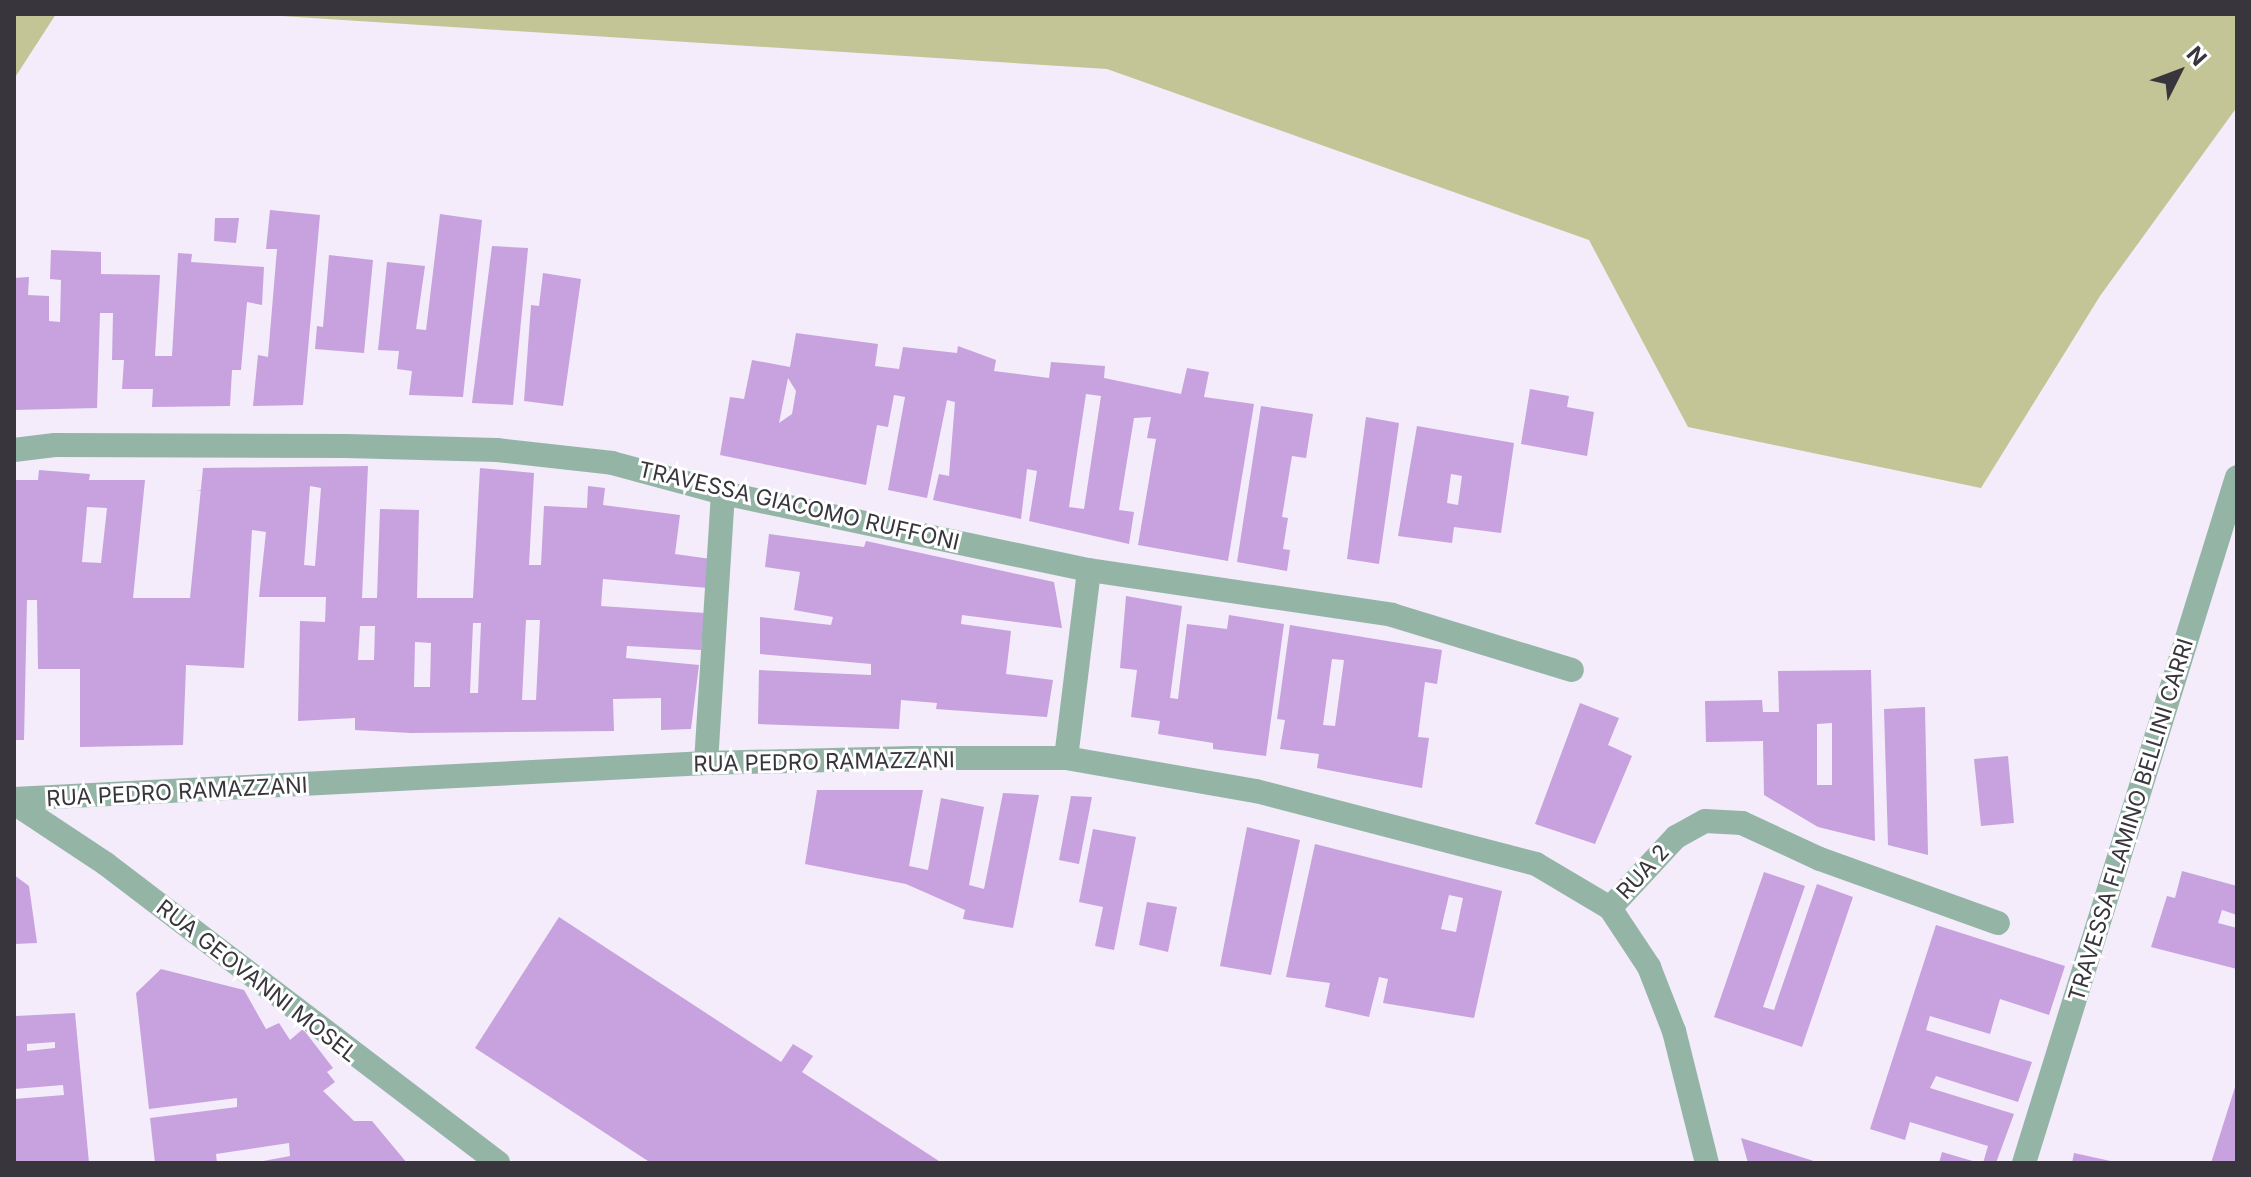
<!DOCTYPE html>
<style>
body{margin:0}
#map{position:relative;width:2251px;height:1177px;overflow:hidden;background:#f4ebfb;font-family:Inter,sans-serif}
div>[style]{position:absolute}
.green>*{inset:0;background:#c3c596}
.building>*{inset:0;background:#c7a2de}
.lane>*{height:24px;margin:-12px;padding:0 12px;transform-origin:12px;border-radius:12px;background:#94b5a6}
.street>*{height:24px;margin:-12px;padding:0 12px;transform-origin:12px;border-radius:12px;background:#94b5a6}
span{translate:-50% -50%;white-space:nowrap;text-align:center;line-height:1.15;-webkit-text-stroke:6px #fff;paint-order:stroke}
.street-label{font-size:22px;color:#39353c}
.frame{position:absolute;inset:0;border:16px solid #39353c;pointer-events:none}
.north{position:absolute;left:2139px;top:32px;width:80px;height:80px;-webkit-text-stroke:6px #fff;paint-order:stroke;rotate:48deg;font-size:22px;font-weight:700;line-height:32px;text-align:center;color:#39353c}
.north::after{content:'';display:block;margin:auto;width:28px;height:36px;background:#39353c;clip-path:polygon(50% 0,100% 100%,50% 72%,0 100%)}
</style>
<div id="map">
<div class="green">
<div style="clip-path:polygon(14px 14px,56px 14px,14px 79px)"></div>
<div style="clip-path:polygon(251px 14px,2237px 14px,2237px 107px,2100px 296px,1981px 488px,1688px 427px,1589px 240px,1107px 69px)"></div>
</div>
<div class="building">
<div style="clip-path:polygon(270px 210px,320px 215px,303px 405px,253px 406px,258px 355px,268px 357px,277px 249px,266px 249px)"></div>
<div style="clip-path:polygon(440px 214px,482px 220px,463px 397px,409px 395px,412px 371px,397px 369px,399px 351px,378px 350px,387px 262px,425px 266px,416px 329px,426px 330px)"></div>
<div style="clip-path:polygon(215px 218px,239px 218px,236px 243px,214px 241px)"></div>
<div style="clip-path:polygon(492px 246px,528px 248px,513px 405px,472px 403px)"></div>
<div style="clip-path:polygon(51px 250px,101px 252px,101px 274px,160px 275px,155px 356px,172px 356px,178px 253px,192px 254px,191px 262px,264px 267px,262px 305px,247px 302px,241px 370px,232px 370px,230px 406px,152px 407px,153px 389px,122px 389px,124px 360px,112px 360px,113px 313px,100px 313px,97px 408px,14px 410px,14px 278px,29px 277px,28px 295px,49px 296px,49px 321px,60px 322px,61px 280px,50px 279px)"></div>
<div style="clip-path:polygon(329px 255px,373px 260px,364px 353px,315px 349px,317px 326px,323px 327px)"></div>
<div style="clip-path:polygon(543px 273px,581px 279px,563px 406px,524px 401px,531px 305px,539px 306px)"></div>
<div style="clip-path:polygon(evenodd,796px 333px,878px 344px,875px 366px,899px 369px,903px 347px,957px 353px,958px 346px,996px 360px,994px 371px,1049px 378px,1051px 362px,1105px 366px,1104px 378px,1181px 394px,1187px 368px,1209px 372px,1204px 397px,1254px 404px,1228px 561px,1138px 545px,1156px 439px,1147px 438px,1151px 417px,1134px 418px,1119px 510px,1134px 512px,1129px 544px,1029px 521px,1037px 471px,1027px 469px,1021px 519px,933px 500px,939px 474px,949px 476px,955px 402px,947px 400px,927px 498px,888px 490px,905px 397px,894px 395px,888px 427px,877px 425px,866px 485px,720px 455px,730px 397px,744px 399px,752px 360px,790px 367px,796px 333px,788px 378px,796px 391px,792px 414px,779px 423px,788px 378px,796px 333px,1086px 394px,1101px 396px,1084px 509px,1069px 507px,1086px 394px)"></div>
<div style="clip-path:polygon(1530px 389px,1569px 396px,1567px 407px,1594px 412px,1587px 456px,1521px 444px)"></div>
<div style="clip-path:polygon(1261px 406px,1313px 414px,1306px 458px,1292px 456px,1282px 517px,1288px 518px,1283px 549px,1290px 550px,1287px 571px,1237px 562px)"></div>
<div style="clip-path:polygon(1366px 417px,1399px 423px,1379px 564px,1347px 559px)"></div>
<div style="clip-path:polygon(evenodd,1417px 426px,1514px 443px,1501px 533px,1454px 527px,1452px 543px,1398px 536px,1417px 426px,1451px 474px,1462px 476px,1458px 505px,1447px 503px,1451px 474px)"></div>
<div style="clip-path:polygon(evenodd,368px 466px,362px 598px,377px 598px,380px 509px,419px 510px,417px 598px,473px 598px,480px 468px,534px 473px,529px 565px,541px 565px,544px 506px,587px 508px,588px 486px,605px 488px,603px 505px,680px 515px,675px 554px,711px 559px,708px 588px,603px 579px,601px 606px,705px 613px,701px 650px,627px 646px,626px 658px,699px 665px,691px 729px,661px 730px,661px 698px,613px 699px,614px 731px,411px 733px,355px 730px,355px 718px,298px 721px,300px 621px,325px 622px,326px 597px,259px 597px,266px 532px,252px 530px,244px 668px,186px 665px,183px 745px,80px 747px,80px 669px,38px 669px,37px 600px,27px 600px,24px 740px,14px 740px,14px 480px,38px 480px,39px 470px,90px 474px,89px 480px,145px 480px,133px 598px,190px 598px,203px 468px,368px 466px,310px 486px,321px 488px,315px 566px,304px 565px,310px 486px,368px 466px,87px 507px,107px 508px,101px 563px,82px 562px,87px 507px,368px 466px,526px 620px,540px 620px,536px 700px,522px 700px,526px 620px,368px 466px,473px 623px,481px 623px,478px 693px,470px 693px,473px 623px,368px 466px,360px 626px,375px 626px,374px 660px,358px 660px,360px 626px,368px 466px,415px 642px,431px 643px,430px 687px,414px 687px,415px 642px)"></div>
<div style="clip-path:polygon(769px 534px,864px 547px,866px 541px,1054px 582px,1062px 628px,962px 615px,961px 624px,1011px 631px,1006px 674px,1053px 680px,1047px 717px,936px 709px,937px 703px,901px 700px,899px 729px,758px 724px,759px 670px,871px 675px,871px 664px,760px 654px,760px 617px,831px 625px,833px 617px,794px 610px,800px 572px,765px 567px)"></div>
<div style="clip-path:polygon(1126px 596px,1182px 606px,1170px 698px,1178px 699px,1187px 624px,1227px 629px,1229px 615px,1284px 624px,1266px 756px,1213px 749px,1213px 743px,1158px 734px,1160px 721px,1131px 717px,1137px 670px,1120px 668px)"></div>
<div style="clip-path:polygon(evenodd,1290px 625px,1442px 650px,1437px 684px,1425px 682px,1418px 737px,1429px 738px,1422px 788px,1317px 768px,1319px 754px,1280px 749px,1285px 720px,1277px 719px,1290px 625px,1332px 659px,1344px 660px,1335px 726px,1323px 725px,1332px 659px)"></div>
<div style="clip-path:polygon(evenodd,1871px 670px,1875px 841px,1818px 827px,1764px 795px,1763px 741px,1706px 742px,1705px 701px,1762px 700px,1763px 712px,1779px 712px,1778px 671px,1871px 670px,1832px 723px,1832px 785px,1817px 785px,1817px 724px,1832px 723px)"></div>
<div style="clip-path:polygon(1580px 703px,1619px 718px,1608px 745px,1632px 756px,1595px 844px,1535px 824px)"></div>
<div style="clip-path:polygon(1925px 707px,1928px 855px,1888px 845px,1884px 709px)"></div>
<div style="clip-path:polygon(2008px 756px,2014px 823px,1981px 826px,1974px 759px)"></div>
<div style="clip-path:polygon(817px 790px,923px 790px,909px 866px,928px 870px,941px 798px,984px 807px,969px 885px,984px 889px,1003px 793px,1039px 795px,1013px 928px,963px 919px,965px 910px,906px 884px,805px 864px)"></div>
<div style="clip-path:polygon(1071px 796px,1092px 797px,1079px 864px,1059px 860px)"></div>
<div style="clip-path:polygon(1247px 827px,1300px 840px,1271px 975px,1220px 966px)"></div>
<div style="clip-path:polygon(1093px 829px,1136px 837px,1114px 950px,1095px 946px,1103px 907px,1079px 902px)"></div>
<div style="clip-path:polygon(evenodd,1315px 844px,1502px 891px,1474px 1018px,1383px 1003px,1388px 979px,1379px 977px,1369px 1017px,1325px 1007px,1330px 983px,1286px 977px,1315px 844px,1449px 895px,1463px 898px,1456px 932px,1441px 929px,1449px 895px)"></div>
<div style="clip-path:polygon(2182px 871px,2237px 886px,2237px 915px,2222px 910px,2218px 923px,2237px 928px,2237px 969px,2151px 947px,2167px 896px,2175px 898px)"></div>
<div style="clip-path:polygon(1764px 872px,1805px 886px,1763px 1007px,1774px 1010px,1817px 884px,1853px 897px,1802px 1047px,1714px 1017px)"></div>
<div style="clip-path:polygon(14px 875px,29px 886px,37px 943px,14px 944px)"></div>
<div style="clip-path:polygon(1147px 902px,1177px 907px,1168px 952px,1139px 945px)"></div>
<div style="clip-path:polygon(559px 917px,781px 1062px,793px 1044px,813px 1056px,802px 1072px,942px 1163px,651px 1163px,475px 1048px)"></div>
<div style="clip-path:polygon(1936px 925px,2065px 966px,2049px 1015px,2000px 999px,1990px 1034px,1930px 1016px,1926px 1030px,2032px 1062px,2018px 1102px,1936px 1076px,1930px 1088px,2014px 1114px,1996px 1163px,1983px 1163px,1988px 1146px,1910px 1122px,1905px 1140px,1870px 1129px)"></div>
<div style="clip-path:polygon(161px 969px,244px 990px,266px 1029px,279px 1023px,290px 1040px,303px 1029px,333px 1068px,327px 1072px,335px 1082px,323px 1091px,354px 1121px,372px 1121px,407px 1163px,252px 1163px,290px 1156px,289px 1143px,216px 1154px,217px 1163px,155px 1163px,150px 1118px,237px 1107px,237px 1098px,149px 1109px,136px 993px)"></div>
<div style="clip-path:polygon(evenodd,75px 1013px,89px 1163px,14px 1163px,14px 1099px,64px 1095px,63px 1085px,14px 1089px,16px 1016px,75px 1013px,55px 1042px,55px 1048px,27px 1051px,27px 1044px,55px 1042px)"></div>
<div style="clip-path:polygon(2237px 1084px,2237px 1163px,2211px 1163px,2236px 1084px)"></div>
<div style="clip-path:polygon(1741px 1138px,1817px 1162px,1816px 1163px,1748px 1163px)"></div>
<div style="clip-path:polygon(1942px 1152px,1976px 1162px,1976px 1163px,1939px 1163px)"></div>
<div style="clip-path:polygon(2074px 1153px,2115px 1162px,2114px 1163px,2072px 1163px)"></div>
</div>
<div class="lane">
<div style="left:14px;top:450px;width:41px;rotate:-7deg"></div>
<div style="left:55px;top:445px;width:291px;rotate:0.2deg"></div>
<div style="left:346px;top:446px;width:151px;rotate:1.5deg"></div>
<div style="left:497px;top:450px;width:116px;rotate:6.4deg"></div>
<div style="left:612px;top:463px;width:115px;rotate:15.1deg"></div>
<div style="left:723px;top:493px;width:374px;rotate:11.9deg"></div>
<div style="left:1089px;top:570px;width:306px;rotate:8.4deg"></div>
<div style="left:1392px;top:615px;width:188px;rotate:17deg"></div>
<div style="left:1066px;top:758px;width:189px;rotate:-83deg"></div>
<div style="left:706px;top:763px;width:271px;rotate:-86.4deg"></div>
<div style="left:1676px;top:837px;width:33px;rotate:-29deg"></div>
<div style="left:1705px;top:821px;width:37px;rotate:3deg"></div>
<div style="left:1742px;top:823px;width:86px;rotate:24.8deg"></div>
<div style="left:1820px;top:859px;width:189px;rotate:19.8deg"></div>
</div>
<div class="street">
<div style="left:14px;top:799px;width:693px;rotate:-2.98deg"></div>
<div style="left:706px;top:763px;width:207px;rotate:-1.4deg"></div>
<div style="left:913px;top:758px;width:153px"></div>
<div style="left:1066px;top:758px;width:193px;rotate:9.9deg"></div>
<div style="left:1256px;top:791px;width:289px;rotate:14.6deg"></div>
<div style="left:1536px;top:864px;width:86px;rotate:30.7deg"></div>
<div style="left:1610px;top:908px;width:71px;rotate:56.5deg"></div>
<div style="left:1649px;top:967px;width:69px;rotate:68.7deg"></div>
<div style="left:1674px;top:1031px;width:136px;rotate:76deg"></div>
<div style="left:14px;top:803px;width:110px;rotate:33.5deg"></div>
<div style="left:106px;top:864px;width:493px;rotate:37.3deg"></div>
<div style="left:1610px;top:908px;width:97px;rotate:-47.1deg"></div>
<div style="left:2024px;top:1163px;width:718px;rotate:-72.75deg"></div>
</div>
<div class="street-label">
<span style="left:799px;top:506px;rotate:13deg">TRAVESSA GIACOMO RUFFONI</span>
<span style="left:824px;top:762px;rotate:-1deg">RUA PEDRO RAMAZZANI</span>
<span style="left:177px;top:792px;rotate:-3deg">RUA PEDRO RAMAZZANI</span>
<span style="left:2131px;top:820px;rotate:-73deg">TRAVESSA FLAMINO BELLINI CARRI</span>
<span style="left:1643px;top:872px;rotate:-47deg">RUA 2</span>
<span style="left:257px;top:981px;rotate:38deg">RUA GEOVANNI MOSEL</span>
</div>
<div class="frame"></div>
<div class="north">N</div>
</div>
